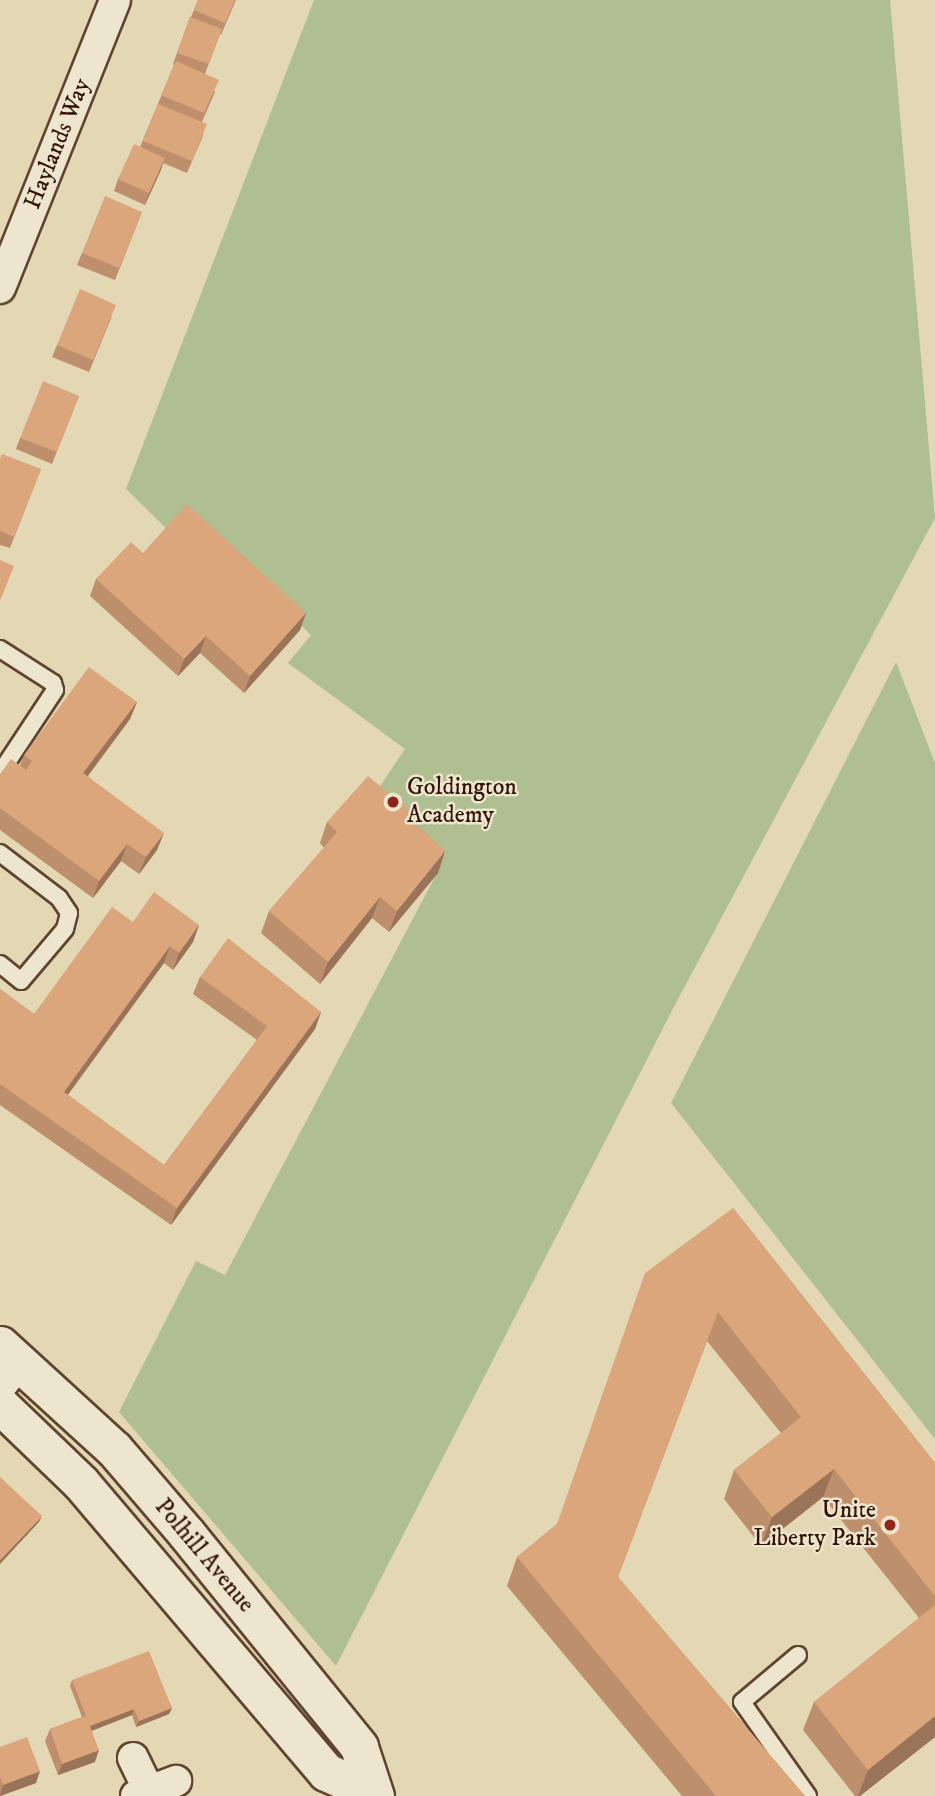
<!DOCTYPE html>
<style>
body{margin:0}
#map{position:relative;width:935px;height:1796px;overflow:hidden;background:#e4d7b4;font-family:"IM FELL DW Pica",serif}
div>[style]{position:absolute}
.green>*{inset:0;background:#afbf91}
.roads{filter:drop-shadow(2px 0 #5f4430) drop-shadow(-2px 0 #5f4430) drop-shadow(0 2px #5f4430) drop-shadow(0 -2px #5f4430)}
.service>*{height:16px;margin:-8px;padding:0 8px;transform-origin:8px;border-radius:8px;background:#ede5ce}
.minor>*{height:30px;margin:-15px;padding:0 15px;transform-origin:15px;border-radius:15px;background:#ede5ce}
.tertiary>*{height:37px;margin:-18.5px;padding:0 18.5px;transform-origin:18.5px;border-radius:18.5px;background:#ede5ce}
.wall>*{inset:0;background:#bd8f6c}
.shaded-wall>*{inset:0;background:#9a7458}
.building>*{inset:0;background:#dca67d}
.dots>*{width:19px;height:19px;translate:-50% -50%;box-sizing:border-box;border:4px solid #ede5ce;border-radius:50%}
span{translate:-50% -50%;white-space:nowrap;text-align:center;line-height:1.15;-webkit-text-stroke:5px #ede5ce;paint-order:stroke}
.street-label{font-size:24px;color:#331304}
.poi-label{font-size:24px;color:#331304}
.left{translate:0 -50%;text-align:left}
.right{translate:-100% -50%;text-align:right}
</style>
<div id="map">
<div class="green">
<div style="clip-path:polygon(314px 0,890px 0,935px 518px,678px 999px,336px 1666px,119px 1412px,196px 1261px,225px 1275px,437px 873px,368px 804px,405px 749px,288px 663px,311px 635px,190px 515px,170px 532px,126px 489px)"></div>
<div style="clip-path:polygon(896px 662px,935px 763px,935px 1439px,671px 1103px)"></div>
</div>
<div class="roads">
<div class="service">
<div style="left:0;top:649px;width:63px;rotate:32.7deg"></div>
<div style="left:53px;top:683px;width:7px;rotate:74deg"></div>
<div style="left:55px;top:690px;width:100px;rotate:123.5deg"></div>
<div style="left:0;top:853px;width:74px;rotate:37.3deg"></div>
<div style="left:59px;top:898px;width:18px;rotate:56deg"></div>
<div style="left:69px;top:913px;width:16px;rotate:104deg"></div>
<div style="left:65px;top:929px;width:68px;rotate:130.2deg"></div>
<div style="left:21px;top:981px;width:27px;rotate:-141deg"></div>
<div style="left:798px;top:1655px;width:73px;rotate:140deg"></div>
<div style="left:742px;top:1702px;width:115px;rotate:54.9deg"></div>
</div>
<div class="minor">
<div style="left:0;top:288px;width:310px;rotate:-68.2deg"></div>
<div style="left:0;top:1387px;width:33px;rotate:-51deg"></div>
<div style="left:133px;top:1758px;width:37px;rotate:64deg"></div>
<div style="left:136px;top:1796px;width:43px;rotate:-20.6deg"></div>
</div>
<div class="tertiary">
<div style="left:0;top:1345px;width:154px;rotate:42.4deg"></div>
<div style="left:114px;top:1449px;width:111px;rotate:49.4deg"></div>
<div style="left:186px;top:1533px;width:275px;rotate:51deg"></div>
<div style="left:359px;top:1747px;width:52px;rotate:71.9deg"></div>
<div style="left:0;top:1405px;width:112px;rotate:43.9deg"></div>
<div style="left:81px;top:1483px;width:379px;rotate:49.7deg"></div>
<div style="left:326px;top:1772px;width:51px;rotate:24.1deg"></div>
</div>
</div>
<div class="wall">
<div style="clip-path:polygon(198px 0,236px 0,221px 35px,220px 34px,205px 74px,215px 92px,202px 122px,203px 136px,187px 173px,163px 163px,145px 205px,114px 191px,118px 179px,140px 147px,174px 65px,173px 64px,190px 17px,191px 17px)"></div>
<div style="clip-path:polygon(142px 212px,115px 280px,77px 265px,82px 253px)"></div>
<div style="clip-path:polygon(112px 316px,89px 372px,52px 357px,57px 345px)"></div>
<div style="clip-path:polygon(79px 396px,52px 464px,16px 449px,20px 438px)"></div>
<div style="clip-path:polygon(0 459px,41px 469px,10px 548px,0 545px)"></div>
<div style="clip-path:polygon(143px 553px,306px 613px,300px 630px,244px 693px,200px 653px,178px 676px,90px 596px,96px 579px)"></div>
<div style="clip-path:polygon(137px 702px,130px 719px,88px 776px,157px 850px,139px 874px,121px 861px,93px 898px,0 830px,0 774px,20px 765px,24px 755px)"></div>
<div style="clip-path:polygon(410px 819px,445px 851px,438px 873px,389px 932px,372px 918px,320px 984px,261px 933px,269px 911px,324px 848px,320px 843px,327px 822px)"></div>
<div style="clip-path:polygon(133px 922px,199px 925px,193px 942px,173px 970px,164px 963px,68px 1095px,164px 1165px,257px 1040px,193px 994px,200px 977px,321px 1012px,315px 1029px,171px 1225px,0 1105px,0 989px,34px 1014px)"></div>
<div style="clip-path:polygon(733px 1208px,935px 1463px,935px 1737px,860px 1796px,855px 1796px,803px 1730px,814px 1702px,919px 1618px,823px 1497px,761px 1546px,724px 1499px,734px 1470px,781px 1433px,707px 1341px,618px 1577px,805px 1796px,682px 1796px,507px 1586px,517px 1557px,557px 1524px)"></div>
<div style="clip-path:polygon(72px 1680px,172px 1708px,169px 1714px,136px 1727px,132px 1715px,92px 1731px,95px 1762px,58px 1775px,45px 1741px,50px 1729px,82px 1717px,70px 1686px)"></div>
<div style="clip-path:polygon(0 1747px,36px 1783px,0 1796px)"></div>
</div>
<div class="shaded-wall">
<div style="clip-path:polygon(165px 158px,161px 170px,145px 205px,149px 193px)"></div>
<div style="clip-path:polygon(306px 613px,300px 630px,244px 693px,250px 676px)"></div>
<div style="clip-path:polygon(206px 636px,200px 653px,178px 676px,184px 659px)"></div>
<div style="clip-path:polygon(137px 702px,130px 719px,77px 790px,83px 773px)"></div>
<div style="clip-path:polygon(164px 833px,157px 850px,139px 874px,146px 857px)"></div>
<div style="clip-path:polygon(127px 844px,121px 861px,93px 898px,99px 881px)"></div>
<div style="clip-path:polygon(445px 851px,438px 873px,389px 932px,397px 911px)"></div>
<div style="clip-path:polygon(380px 897px,372px 918px,320px 984px,328px 962px)"></div>
<div style="clip-path:polygon(199px 925px,193px 942px,173px 970px,179px 953px)"></div>
<div style="clip-path:polygon(170px 946px,164px 963px,57px 1109px,64px 1092px)"></div>
<div style="clip-path:polygon(321px 1012px,315px 1029px,171px 1225px,177px 1208px)"></div>
<div style="clip-path:polygon(834px 1469px,823px 1497px,761px 1546px,772px 1517px)"></div>
<div style="clip-path:polygon(42px 1516px,39px 1522px,0 1564px,0 1560px)"></div>
<div style="clip-path:polygon(172px 1708px,169px 1714px,136px 1727px,139px 1721px)"></div>
<div style="clip-path:polygon(134px 1709px,132px 1715px,88px 1732px,90px 1726px)"></div>
<div style="clip-path:polygon(935px 1716px,935px 1737px,860px 1796px,858px 1796px,868px 1770px)"></div>
<div style="clip-path:polygon(99px 1750px,95px 1762px,58px 1775px,62px 1764px)"></div>
<div style="clip-path:polygon(40px 1771px,36px 1783px,0 1796px,3px 1785px)"></div>
</div>
<div class="building">
<div style="clip-path:polygon(198px 0,235px 0,225px 23px,194px 10px)"></div>
<div style="clip-path:polygon(190px 17px,222px 29px,209px 64px,177px 53px)"></div>
<div style="clip-path:polygon(176px 61px,219px 80px,204px 113px,161px 95px)"></div>
<div style="clip-path:polygon(158px 104px,207px 124px,192px 161px,143px 141px)"></div>
<div style="clip-path:polygon(134px 144px,165px 158px,149px 193px,118px 179px)"></div>
<div style="clip-path:polygon(105px 196px,142px 212px,119px 268px,82px 253px)"></div>
<div style="clip-path:polygon(80px 289px,116px 305px,93px 360px,57px 345px)"></div>
<div style="clip-path:polygon(43px 381px,79px 396px,57px 452px,20px 438px)"></div>
<div style="clip-path:polygon(2px 454px,41px 469px,14px 537px,0 531px,0 459px)"></div>
<div style="clip-path:polygon(187px 504px,306px 613px,250px 676px,206px 636px,184px 659px,96px 579px,131px 542px,143px 553px)"></div>
<div style="clip-path:polygon(0 560px,14px 566px,0 601px)"></div>
<div style="clip-path:polygon(89px 667px,137px 702px,83px 773px,164px 833px,146px 857px,127px 844px,99px 881px,0 808px,0 774px,11px 759px,26px 770px,32px 761px,24px 755px)"></div>
<div style="clip-path:polygon(368px 776px,413px 813px,410px 819px,445px 851px,397px 911px,380px 897px,328px 962px,269px 911px,337px 832px,327px 822px)"></div>
<div style="clip-path:polygon(154px 892px,199px 925px,179px 953px,170px 946px,64px 1092px,164px 1165px,267px 1026px,200px 977px,228px 938px,321px 1012px,177px 1208px,0 1084px,0 989px,34px 1014px,112px 907px,133px 922px)"></div>
<div style="clip-path:polygon(733px 1208px,935px 1463px,935px 1596px,834px 1469px,772px 1517px,734px 1470px,801px 1417px,718px 1312px,618px 1577px,805px 1796px,716px 1796px,517px 1557px,557px 1524px,645px 1273px)"></div>
<div style="clip-path:polygon(0 1477px,42px 1516px,0 1560px)"></div>
<div style="clip-path:polygon(935px 1605px,935px 1716px,868px 1770px,814px 1702px)"></div>
<div style="clip-path:polygon(149px 1651px,172px 1708px,139px 1721px,134px 1709px,90px 1726px,72px 1680px)"></div>
<div style="clip-path:polygon(86px 1716px,99px 1750px,62px 1764px,50px 1729px)"></div>
<div style="clip-path:polygon(27px 1737px,40px 1771px,3px 1785px,0 1777px,0 1747px)"></div>
</div>
<div class="dots">
<div style="left:393px;top:802px;background:#8f2418"></div>
<div style="left:890px;top:1525px;background:#8f2418"></div>
</div>
<div class="street-label">
<span style="left:58px;top:144px;rotate:-68deg">Haylands Way</span>
<span style="left:204px;top:1556px;rotate:50deg">Polhill Avenue</span>
</div>
<div class="poi-label">
<span class="left" style="left:407px;top:802px">Goldington<br>Academy</span>
<span class="right" style="left:876px;top:1525px">Unite<br>Liberty Park</span>
</div>
</div>
